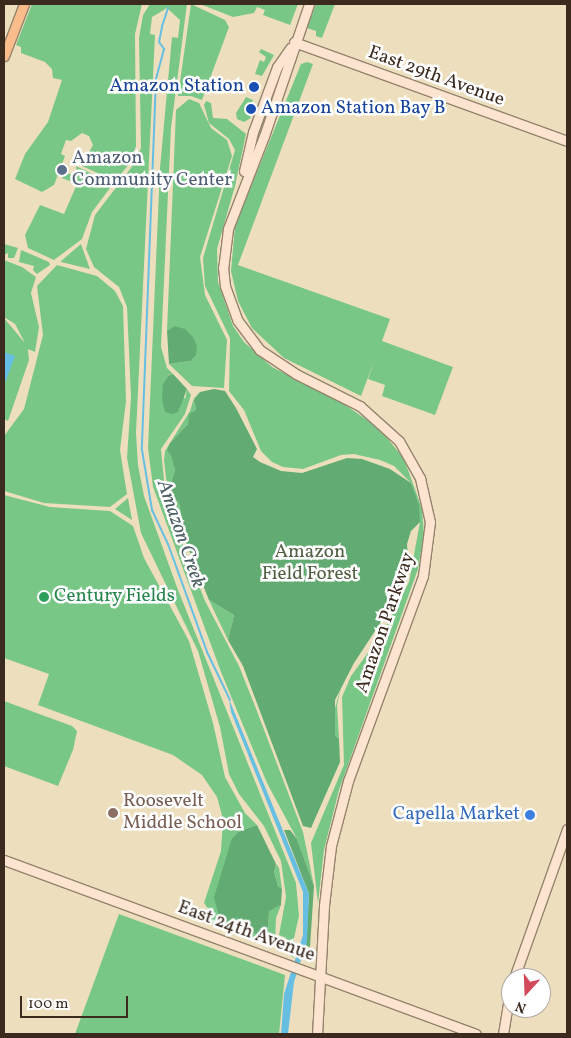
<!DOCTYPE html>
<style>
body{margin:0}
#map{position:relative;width:571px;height:1038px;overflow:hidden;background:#eddfbd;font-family:Vollkorn,serif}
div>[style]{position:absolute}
.green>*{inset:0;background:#79c787}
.forest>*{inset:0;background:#62ac74}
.water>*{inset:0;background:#66bfe3}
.stream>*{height:2px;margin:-1px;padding:0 1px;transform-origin:1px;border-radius:1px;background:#66bfe3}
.roads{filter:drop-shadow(1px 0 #94846e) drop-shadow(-1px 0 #94846e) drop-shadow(0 1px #94846e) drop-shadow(0 -1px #94846e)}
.secondary>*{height:9px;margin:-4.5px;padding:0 4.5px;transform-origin:4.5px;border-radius:4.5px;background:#fde4d1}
.primary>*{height:9px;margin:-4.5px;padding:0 4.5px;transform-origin:4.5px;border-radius:4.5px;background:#fabc8b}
.dots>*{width:14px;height:14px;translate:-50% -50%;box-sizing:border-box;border:2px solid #fff;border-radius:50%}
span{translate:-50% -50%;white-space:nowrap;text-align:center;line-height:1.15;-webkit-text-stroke:5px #fff;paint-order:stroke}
.street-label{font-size:19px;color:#3b2a1e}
.transit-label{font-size:19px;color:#164399}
.right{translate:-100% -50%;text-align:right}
.left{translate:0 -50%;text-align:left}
.service-label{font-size:19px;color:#4e5e75}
.park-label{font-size:19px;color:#516143}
.leisure-label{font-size:19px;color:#27864d}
.education-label{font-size:19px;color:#785e54}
.shop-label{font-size:19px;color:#366cbe}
.water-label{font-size:20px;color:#4a5e63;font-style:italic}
.frame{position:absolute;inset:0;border:5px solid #3b2a1e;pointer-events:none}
.north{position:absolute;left:501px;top:968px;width:50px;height:50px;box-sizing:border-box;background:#fff;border:1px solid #b1aaa5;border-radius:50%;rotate:200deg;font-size:14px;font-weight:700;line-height:20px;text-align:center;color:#3b2a1e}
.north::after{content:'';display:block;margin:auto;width:18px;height:22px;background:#d1495b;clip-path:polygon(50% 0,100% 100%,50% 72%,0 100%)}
.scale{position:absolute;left:20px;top:996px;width:108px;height:22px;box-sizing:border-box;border:2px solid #3b2a1e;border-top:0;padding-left:6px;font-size:15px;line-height:18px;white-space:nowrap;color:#3b2a1e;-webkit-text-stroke:4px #fff;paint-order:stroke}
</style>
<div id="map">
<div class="green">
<div style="clip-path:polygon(32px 4px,142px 4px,135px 34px,136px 146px,130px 163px,115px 181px,82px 166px,93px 145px,89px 136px,82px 133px,71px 141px,66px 140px,61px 154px,65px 156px,54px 185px,42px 192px,15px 179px,25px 154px,48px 122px,62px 80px,53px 78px,52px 69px,45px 62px,21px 53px,21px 47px,16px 45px)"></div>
<div style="clip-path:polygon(150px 4px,187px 4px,171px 128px,161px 347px,167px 368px,173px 374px,168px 375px,185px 399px,187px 389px,191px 395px,185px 414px,161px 449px,166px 501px,205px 601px,239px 666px,255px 706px,303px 832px,314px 886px,297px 839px,267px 783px,221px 672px,153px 487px,148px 448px,160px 168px,172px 37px,178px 38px,180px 20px,167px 8px,152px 17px,150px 34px,155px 35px,136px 433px,138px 465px,144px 496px,178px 590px,296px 883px,299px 916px,294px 938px,294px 958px,285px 951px,289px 944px,286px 938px,279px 935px,286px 897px,281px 861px,264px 826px,239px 794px,229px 774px,220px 727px,198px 651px,141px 533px,127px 458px,131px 397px,127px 307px,119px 287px,94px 267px,86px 249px,95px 215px,131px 168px,141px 148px,139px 38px,143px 15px)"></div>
<div style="clip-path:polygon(191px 4px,225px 20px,229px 27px,202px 100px,191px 96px,178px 96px)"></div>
<div style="clip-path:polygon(200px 4px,298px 4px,290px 25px,263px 15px,265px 10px,257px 7px,254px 13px,233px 17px)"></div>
<div style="clip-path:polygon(316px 4px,335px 4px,322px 38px,316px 36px,316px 31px,307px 28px)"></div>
<div style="clip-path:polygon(261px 49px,274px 55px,262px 76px,255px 74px,260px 60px,264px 62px,266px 57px,259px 52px)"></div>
<div style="clip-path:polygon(307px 62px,313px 64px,238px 265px,390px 319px,382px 341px,453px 367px,435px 415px,382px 396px,385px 385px,368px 379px,375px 359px,361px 396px,284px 358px,252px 328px,238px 301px,231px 271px,235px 226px,301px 64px)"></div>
<div style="clip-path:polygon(246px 97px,253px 100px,248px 113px,251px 118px,244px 122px,237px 119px,236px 113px)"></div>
<div style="clip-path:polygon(189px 99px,199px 103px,211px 128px,227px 140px,232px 156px,200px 257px,205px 295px,227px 340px,224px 388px,192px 386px,169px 364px,190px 361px,174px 326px,167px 331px,176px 110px)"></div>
<div style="clip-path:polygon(206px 101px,211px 103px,213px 118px,227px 119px,246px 134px,235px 186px,217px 249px,218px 282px,233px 326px,244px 342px,272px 367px,341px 402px,380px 429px,404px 459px,422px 509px,424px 534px,418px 569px,339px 790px,324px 850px,318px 903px,311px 843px,344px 765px,342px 697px,351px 676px,383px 632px,409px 582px,420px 522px,411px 483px,394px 466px,380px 460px,354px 454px,341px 455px,303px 469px,283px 467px,272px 462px,261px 451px,244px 410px,229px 391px,230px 338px,205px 286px,203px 258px,235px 150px,229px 139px,209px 123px,204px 105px)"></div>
<div style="clip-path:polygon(76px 166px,113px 184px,92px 212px,82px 239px,54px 260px,28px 248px,25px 235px,40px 205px,64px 214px,77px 184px,62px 178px,64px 173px,77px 175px)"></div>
<div style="clip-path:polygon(4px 244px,18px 248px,14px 258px,8px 258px,8px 253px,4px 255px)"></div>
<div style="clip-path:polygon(81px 244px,90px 269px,61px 262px,61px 261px)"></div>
<div style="clip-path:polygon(21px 250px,49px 262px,50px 265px,37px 274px,33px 270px,34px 266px,19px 262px)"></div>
<div style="clip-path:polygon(4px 260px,22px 267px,36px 277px,31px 293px,39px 327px,35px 352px,28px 349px,29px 360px,8px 421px,4px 419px,4px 318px,25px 343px,15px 324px,4px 317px)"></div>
<div style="clip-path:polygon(57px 265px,97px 276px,115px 291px,123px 306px,126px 401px,120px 450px,127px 494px,110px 507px,44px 503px,4px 491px,4px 436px,24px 409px,43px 335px,37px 286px)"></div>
<div style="clip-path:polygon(200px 392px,194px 400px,196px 410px,188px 424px,170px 443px,175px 470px,168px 492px,179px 503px,182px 519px,178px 523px,170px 503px,166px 478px,164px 460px,165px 451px,190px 411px,194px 398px)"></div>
<div style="clip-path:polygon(4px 495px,50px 507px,110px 511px,133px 526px,144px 558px,189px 641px,213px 723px,225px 777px,245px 813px,257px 825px,238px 832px,232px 838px,265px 936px,268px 931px,269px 910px,281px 905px,276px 918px,275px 942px,269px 945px,211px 923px,209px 910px,204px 903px,221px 851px,223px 819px,217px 797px,202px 775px,173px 755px,38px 705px,49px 674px,4px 658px)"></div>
<div style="clip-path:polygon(128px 498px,132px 520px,115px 509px)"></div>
<div style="clip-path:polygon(209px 600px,234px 615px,228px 640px,216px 615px)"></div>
<div style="clip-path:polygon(342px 683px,337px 705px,339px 739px,335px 735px,334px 712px)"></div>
<div style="clip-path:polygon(4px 701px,72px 726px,77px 731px,73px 750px,58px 786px,4px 766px)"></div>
<div style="clip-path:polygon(276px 864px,279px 868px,282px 889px,278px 886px,274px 870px)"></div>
<div style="clip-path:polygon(119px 914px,285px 975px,279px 1034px,75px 1034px)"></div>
</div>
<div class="forest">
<div style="clip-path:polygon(174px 326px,185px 329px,193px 337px,197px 346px,196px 355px,190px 361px,169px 364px,167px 331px)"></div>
<div style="clip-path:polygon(173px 374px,187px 389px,178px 412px,172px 414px,165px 412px,162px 400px,163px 384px,169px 375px)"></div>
<div style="clip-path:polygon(214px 389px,225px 391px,236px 408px,257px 449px,253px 457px,260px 462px,281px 471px,302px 473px,347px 458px,362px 459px,390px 469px,411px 483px,419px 505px,420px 522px,411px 531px,407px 544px,409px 571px,396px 599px,354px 663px,335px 700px,335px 735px,339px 739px,340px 762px,311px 828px,303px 826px,243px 666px,228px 640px,234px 615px,209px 600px,178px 523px,182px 519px,179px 503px,168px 492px,175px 470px,171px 455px,167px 451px,170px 443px,188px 424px,189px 414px,196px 410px,194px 400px,200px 392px)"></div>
<div style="clip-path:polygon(257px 825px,276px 864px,274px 871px,278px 886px,282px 889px,281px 905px,269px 911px,268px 932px,265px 936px,229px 927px,220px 920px,214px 897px,232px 838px,238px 832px)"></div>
<div style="clip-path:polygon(284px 830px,290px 830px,297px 839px,314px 886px,310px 947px,306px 946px,309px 894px)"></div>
</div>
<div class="water">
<div style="clip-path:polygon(4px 352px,15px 356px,4px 386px)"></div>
<div style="clip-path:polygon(229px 699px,309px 894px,307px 941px,294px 982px,288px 1034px,281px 1034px,284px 994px,303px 935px,303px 892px,231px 712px)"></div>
</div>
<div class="stream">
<div style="left:168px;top:8px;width:20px;rotate:108deg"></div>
<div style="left:162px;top:27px;width:15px;rotate:101deg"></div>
<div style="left:159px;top:42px;width:9px;rotate:54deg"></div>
<div style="left:164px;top:49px;width:31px;rotate:105deg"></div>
<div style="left:156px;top:79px;width:371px;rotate:92.2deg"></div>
<div style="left:142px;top:450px;width:61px;rotate:80.5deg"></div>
<div style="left:152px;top:510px;width:38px;rotate:65deg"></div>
<div style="left:168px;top:544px;width:115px;rotate:70.1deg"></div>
<div style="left:207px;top:652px;width:53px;rotate:64.4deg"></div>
</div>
<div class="roads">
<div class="secondary">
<div style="left:309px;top:4px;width:139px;rotate:108.8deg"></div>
<div style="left:264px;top:136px;width:100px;rotate:111.2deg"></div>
<div style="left:228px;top:229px;width:38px;rotate:97deg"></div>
<div style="left:223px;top:267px;width:19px;rotate:84deg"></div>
<div style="left:225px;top:286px;width:37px;rotate:70deg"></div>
<div style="left:238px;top:321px;width:36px;rotate:53deg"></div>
<div style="left:260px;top:350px;width:43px;rotate:33.7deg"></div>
<div style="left:296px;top:374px;width:72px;rotate:26.6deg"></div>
<div style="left:360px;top:406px;width:52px;rotate:41.9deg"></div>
<div style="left:399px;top:441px;width:43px;rotate:60.4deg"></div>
<div style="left:420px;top:478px;width:45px;rotate:77.2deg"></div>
<div style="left:430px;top:522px;width:54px;rotate:97.4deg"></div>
<div style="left:423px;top:576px;width:218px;rotate:110.1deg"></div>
<div style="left:348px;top:781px;width:67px;rotate:104.7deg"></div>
<div style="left:331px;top:846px;width:60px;rotate:96.7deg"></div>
<div style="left:324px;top:906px;width:128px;rotate:93.1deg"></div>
<div style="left:294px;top:42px;width:290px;rotate:19.9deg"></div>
<div style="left:244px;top:171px;width:40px;rotate:-77deg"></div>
<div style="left:253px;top:132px;width:69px;rotate:-69.7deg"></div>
<div style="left:277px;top:67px;width:24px;rotate:-55deg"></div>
<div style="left:4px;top:860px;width:503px;rotate:20.24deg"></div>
<div style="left:514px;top:978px;width:158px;rotate:-70.4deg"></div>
<div style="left:503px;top:1034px;width:50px;rotate:-80.7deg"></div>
</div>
<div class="primary">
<div style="left:4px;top:56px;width:56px;rotate:-69deg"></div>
</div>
</div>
<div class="dots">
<div style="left:254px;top:87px;background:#1a4fb4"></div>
<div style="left:251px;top:109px;background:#1a4fb4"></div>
<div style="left:62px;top:170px;background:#5c6f8a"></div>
<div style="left:44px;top:597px;background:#2e9e5b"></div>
<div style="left:113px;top:813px;background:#8d6e63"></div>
<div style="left:530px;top:815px;background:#3f7fe0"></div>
</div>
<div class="street-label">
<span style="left:436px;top:77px;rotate:20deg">East 29th Avenue</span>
<span style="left:386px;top:623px;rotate:-71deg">Amazon Parkway</span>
<span style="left:246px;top:932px;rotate:20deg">East 24th Avenue</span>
</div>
<div class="transit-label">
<span class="right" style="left:244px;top:87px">Amazon Station</span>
<span class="left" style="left:261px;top:109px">Amazon Station Bay B</span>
</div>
<div class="service-label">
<span class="left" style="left:72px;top:170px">Amazon<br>Community Center</span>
</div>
<div class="park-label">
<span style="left:310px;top:564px">Amazon<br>Field Forest</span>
</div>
<div class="leisure-label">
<span class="left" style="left:54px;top:597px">Century Fields</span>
</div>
<div class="education-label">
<span class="left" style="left:123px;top:813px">Roosevelt<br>Middle School</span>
</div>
<div class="shop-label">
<span class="right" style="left:520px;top:815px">Capella Market</span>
</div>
<div class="water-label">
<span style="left:180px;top:534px;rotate:71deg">Amazon Creek</span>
</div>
<div class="frame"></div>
<div class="north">N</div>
<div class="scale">100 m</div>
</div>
